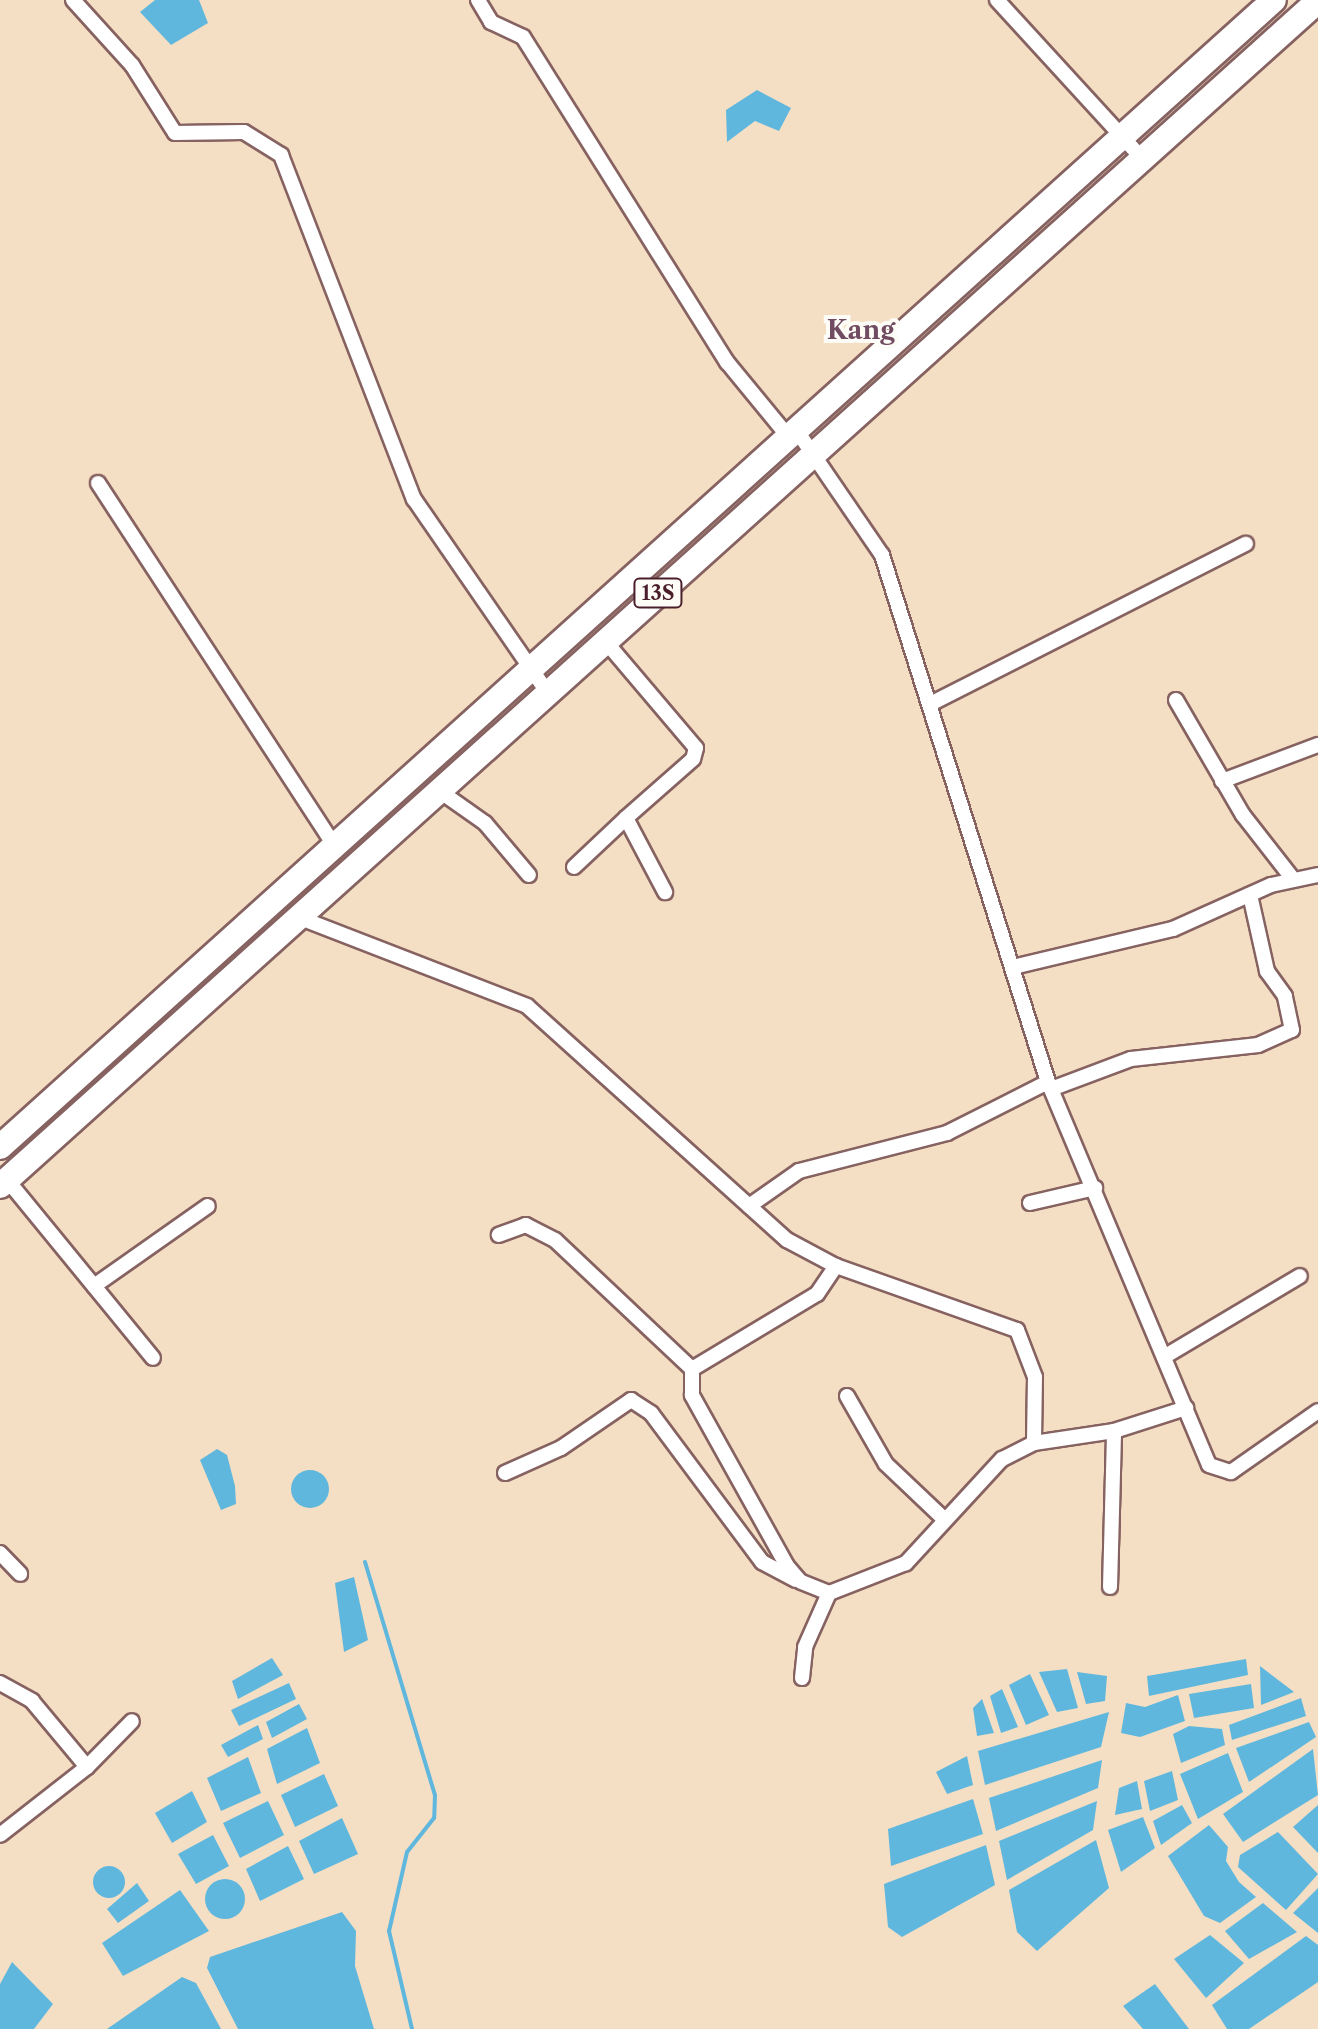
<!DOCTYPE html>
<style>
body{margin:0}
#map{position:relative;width:1318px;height:2029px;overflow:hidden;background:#f5dfc4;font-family:"Libre Caslon Text",serif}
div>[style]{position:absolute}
.water>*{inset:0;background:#60b7dd}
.round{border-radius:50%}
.stream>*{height:4px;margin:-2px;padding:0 2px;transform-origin:2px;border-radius:2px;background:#60b7dd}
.roads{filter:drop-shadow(2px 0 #866261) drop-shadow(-2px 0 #866261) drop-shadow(0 2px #866261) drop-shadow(0 -2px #866261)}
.street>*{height:14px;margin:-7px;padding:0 7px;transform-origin:7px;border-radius:7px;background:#fff}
.highway>*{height:24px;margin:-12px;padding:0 12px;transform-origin:12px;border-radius:12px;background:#fff}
span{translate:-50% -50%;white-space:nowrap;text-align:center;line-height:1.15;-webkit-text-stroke:8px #fdfcf7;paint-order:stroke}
.shield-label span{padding:2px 6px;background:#fdfcf7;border:2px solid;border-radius:6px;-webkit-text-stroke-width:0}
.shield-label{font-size:20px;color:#4a1f2b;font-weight:700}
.quarter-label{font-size:26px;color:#704b62;font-weight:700}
</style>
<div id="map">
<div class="water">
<div style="clip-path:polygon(155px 0,199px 0,208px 23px,171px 45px,140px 12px)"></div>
<div style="clip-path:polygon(757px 90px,791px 108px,779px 131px,755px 121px,727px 142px,726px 110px)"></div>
<div style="clip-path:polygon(217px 1449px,227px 1455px,235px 1486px,236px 1504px,221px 1510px,200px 1460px)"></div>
<div class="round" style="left:291px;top:1470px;width:38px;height:38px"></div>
<div style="clip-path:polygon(354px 1577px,368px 1640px,344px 1652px,335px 1583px)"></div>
<div style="clip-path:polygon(272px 1658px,283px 1675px,238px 1699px,232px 1681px)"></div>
<div style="clip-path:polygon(1246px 1659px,1248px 1675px,1149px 1696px,1147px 1676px)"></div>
<div style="clip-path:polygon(1260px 1666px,1294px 1692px,1261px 1705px)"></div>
<div style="clip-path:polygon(1067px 1669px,1078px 1708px,1057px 1712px,1039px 1672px)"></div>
<div style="clip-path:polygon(1077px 1672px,1107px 1676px,1105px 1701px,1086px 1704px)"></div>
<div style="clip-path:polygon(1030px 1674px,1049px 1715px,1026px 1725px,1009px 1685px)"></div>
<div style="clip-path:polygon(289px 1683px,296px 1699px,239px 1726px,231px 1710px)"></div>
<div style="clip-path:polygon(1251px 1684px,1254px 1708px,1194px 1718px,1189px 1694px)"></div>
<div style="clip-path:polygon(1002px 1689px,1018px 1727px,1001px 1733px,990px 1696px)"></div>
<div style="clip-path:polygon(1178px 1695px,1185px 1721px,1140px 1737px,1121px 1733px,1126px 1703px,1145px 1707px)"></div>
<div style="clip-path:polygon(1301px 1698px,1306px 1716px,1232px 1740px,1229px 1725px)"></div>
<div style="clip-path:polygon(982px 1699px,994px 1733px,977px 1736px,973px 1708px)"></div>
<div style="clip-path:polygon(299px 1704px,307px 1719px,272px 1738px,266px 1722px)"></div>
<div style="clip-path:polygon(1109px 1712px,1101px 1747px,985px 1785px,978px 1751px)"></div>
<div style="clip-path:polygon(1309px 1722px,1316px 1737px,1249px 1782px,1236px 1748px)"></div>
<div style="clip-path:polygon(258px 1725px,263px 1739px,228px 1757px,221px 1745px)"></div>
<div style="clip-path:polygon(1189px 1726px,1222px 1729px,1225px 1745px,1181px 1763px,1173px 1734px)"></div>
<div style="clip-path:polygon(307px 1728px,320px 1763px,277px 1784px,267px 1749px)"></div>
<div style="clip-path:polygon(1313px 1749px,1318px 1795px,1243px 1842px,1223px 1814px)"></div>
<div style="clip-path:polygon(1228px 1753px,1243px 1792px,1198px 1819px,1180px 1774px)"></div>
<div style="clip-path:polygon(967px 1756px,973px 1785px,947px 1794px,936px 1772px)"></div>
<div style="clip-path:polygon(248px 1757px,261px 1793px,221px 1811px,207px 1778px)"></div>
<div style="clip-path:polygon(1102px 1760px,1098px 1788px,996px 1831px,989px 1798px)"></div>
<div style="clip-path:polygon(1172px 1771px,1178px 1800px,1150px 1811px,1144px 1781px)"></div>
<div style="clip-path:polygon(324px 1774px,338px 1806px,295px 1827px,281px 1795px)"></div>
<div style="clip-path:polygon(1137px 1781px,1142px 1809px,1115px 1815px,1119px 1788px)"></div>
<div style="clip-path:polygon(192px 1791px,207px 1822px,172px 1843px,155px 1813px)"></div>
<div style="clip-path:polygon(973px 1799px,983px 1834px,891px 1866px,888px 1829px)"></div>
<div style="clip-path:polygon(268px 1801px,284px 1835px,240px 1858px,223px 1823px)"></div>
<div style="clip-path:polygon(1097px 1801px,1093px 1830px,1007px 1880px,999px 1841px)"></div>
<div style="clip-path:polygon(1182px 1805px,1192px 1823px,1161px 1845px,1153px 1821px)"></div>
<div style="clip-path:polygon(1318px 1805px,1318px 1853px,1293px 1827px)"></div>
<div style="clip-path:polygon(1143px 1817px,1155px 1848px,1121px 1872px,1108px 1830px)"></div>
<div style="clip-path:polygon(342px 1818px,358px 1854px,314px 1874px,299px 1841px)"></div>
<div style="clip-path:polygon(1209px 1825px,1228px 1847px,1226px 1861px,1239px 1882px,1256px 1897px,1220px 1923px,1204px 1916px,1168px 1856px)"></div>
<div style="clip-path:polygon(1278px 1832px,1318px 1874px,1286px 1910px,1238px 1867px,1240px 1855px)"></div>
<div style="clip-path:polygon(213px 1835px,229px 1866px,196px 1884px,178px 1854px)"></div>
<div style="clip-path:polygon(1096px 1840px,1109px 1888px,1037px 1951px,1017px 1932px,1009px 1890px)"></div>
<div style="clip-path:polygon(986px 1845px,995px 1885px,902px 1937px,888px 1927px,884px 1884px)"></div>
<div style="clip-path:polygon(288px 1846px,304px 1879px,260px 1901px,246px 1869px)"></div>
<div class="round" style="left:93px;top:1866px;width:32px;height:32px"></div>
<div class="round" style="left:205px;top:1879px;width:40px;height:40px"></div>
<div style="clip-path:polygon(137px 1883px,149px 1901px,118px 1923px,107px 1909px)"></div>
<div style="clip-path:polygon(1318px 1888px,1318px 1933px,1293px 1913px)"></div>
<div style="clip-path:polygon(180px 1890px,209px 1931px,123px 1976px,102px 1943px)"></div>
<div style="clip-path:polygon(1263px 1903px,1297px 1932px,1249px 1959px,1225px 1931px)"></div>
<div style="clip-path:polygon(342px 1912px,356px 1931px,355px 1966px,374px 2029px,238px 2029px,207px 1968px,210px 1957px)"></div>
<div style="clip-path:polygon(1210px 1935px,1244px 1963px,1206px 1998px,1174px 1959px)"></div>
<div style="clip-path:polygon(1306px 1936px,1318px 1945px,1318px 1982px,1249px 2029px,1227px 2029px,1212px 2005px)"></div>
<div style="clip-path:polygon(12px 1962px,53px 2004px,34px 2029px,0 2029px,0 1984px)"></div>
<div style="clip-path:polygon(182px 1977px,196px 1983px,221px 2029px,107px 2029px)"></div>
<div style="clip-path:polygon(1155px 1984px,1189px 2029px,1143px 2029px,1123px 2006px)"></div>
</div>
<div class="stream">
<div style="left:365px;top:1562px;width:243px;rotate:73.3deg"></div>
<div style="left:435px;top:1795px;width:23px;rotate:92deg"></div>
<div style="left:434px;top:1818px;width:43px;rotate:128.5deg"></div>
<div style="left:407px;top:1852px;width:81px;rotate:102.8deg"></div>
<div style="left:389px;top:1931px;width:101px;rotate:76.8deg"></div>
</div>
<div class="roads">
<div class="street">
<div style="left:73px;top:0;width:88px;rotate:47.8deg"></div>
<div style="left:132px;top:65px;width:80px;rotate:57.7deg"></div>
<div style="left:175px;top:133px;width:69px;rotate:-0.8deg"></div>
<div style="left:244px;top:132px;width:44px;rotate:31.9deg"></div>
<div style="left:281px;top:155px;width:369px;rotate:68.9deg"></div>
<div style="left:414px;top:499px;width:239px;rotate:55.4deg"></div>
<div style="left:478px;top:0;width:26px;rotate:59deg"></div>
<div style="left:491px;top:22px;width:35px;rotate:25deg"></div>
<div style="left:523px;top:37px;width:384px;rotate:57.9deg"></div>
<div style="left:727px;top:362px;width:94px;rotate:50.6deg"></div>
<div style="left:997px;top:0;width:214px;rotate:47.5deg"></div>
<div style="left:795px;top:428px;width:154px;rotate:55.6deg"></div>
<div style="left:882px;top:555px;width:553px;rotate:72.52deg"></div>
<div style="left:1048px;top:1082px;width:415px;rotate:67.2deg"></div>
<div style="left:1209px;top:1465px;width:23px;rotate:18deg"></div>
<div style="left:1231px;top:1472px;width:106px;rotate:-35deg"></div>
<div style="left:98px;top:483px;width:434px;rotate:56.9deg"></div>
<div style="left:606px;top:642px;width:139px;rotate:49.7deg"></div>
<div style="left:696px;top:748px;width:11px;rotate:105deg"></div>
<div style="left:693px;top:759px;width:89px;rotate:138.6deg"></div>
<div style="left:626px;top:818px;width:84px;rotate:62.2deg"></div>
<div style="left:1176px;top:700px;width:133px;rotate:59.8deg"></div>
<div style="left:1243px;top:815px;width:81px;rotate:52deg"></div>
<div style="left:932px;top:703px;width:352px;rotate:-26.9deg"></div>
<div style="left:1222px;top:781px;width:103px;rotate:-20.6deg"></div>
<div style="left:441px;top:792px;width:54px;rotate:35.2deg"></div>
<div style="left:485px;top:823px;width:68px;rotate:49.8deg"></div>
<div style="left:574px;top:867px;width:71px;rotate:-43.3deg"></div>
<div style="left:303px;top:919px;width:240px;rotate:21.2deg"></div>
<div style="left:527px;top:1006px;width:350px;rotate:42deg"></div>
<div style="left:787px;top:1240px;width:55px;rotate:28deg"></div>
<div style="left:836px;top:1266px;width:192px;rotate:19.5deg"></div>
<div style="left:1017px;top:1330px;width:50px;rotate:69deg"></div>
<div style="left:1035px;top:1377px;width:66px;rotate:90.9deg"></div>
<div style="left:1034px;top:1443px;width:36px;rotate:153deg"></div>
<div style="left:1002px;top:1459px;width:142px;rotate:132.7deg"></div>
<div style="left:906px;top:1563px;width:83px;rotate:158.7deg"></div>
<div style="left:829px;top:1593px;width:31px;rotate:-158deg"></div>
<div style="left:800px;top:1581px;width:20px;rotate:-131deg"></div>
<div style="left:787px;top:1566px;width:196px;rotate:-119.1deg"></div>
<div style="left:692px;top:1395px;width:26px;rotate:-90deg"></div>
<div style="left:692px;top:1369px;width:188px;rotate:-136.7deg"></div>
<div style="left:555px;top:1240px;width:33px;rotate:-153deg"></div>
<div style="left:526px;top:1225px;width:29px;rotate:160deg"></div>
<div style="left:1013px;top:967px;width:164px;rotate:-13.4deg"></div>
<div style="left:1173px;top:929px;width:107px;rotate:-24.2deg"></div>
<div style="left:1271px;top:885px;width:48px;rotate:-12deg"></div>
<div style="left:1051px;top:1089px;width:85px;rotate:-20.6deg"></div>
<div style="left:1131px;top:1059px;width:128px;rotate:-6.3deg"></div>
<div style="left:1258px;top:1045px;width:37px;rotate:-24deg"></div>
<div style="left:1292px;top:1030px;width:35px;rotate:-102deg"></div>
<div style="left:1285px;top:996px;width:31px;rotate:-126deg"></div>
<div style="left:1267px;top:971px;width:78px;rotate:-102.6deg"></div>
<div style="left:4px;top:1176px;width:235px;rotate:50.7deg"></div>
<div style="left:1030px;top:1203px;width:67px;rotate:-13deg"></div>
<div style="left:749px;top:1206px;width:61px;rotate:-35deg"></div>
<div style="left:799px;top:1171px;width:153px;rotate:-14.4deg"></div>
<div style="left:947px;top:1133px;width:113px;rotate:-26.8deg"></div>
<div style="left:94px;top:1286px;width:139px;rotate:-35.1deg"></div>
<div style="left:1164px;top:1357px;width:158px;rotate:-30.8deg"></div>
<div style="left:692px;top:1369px;width:146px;rotate:-31deg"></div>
<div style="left:817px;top:1294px;width:34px;rotate:-56deg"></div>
<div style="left:847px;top:1396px;width:78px;rotate:60.2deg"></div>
<div style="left:886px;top:1464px;width:79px;rotate:43.5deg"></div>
<div style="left:1034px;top:1443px;width:81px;rotate:-8.5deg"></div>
<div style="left:1114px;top:1431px;width:76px;rotate:-17.7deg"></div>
<div style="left:505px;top:1473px;width:61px;rotate:-24.1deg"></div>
<div style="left:561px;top:1448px;width:85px;rotate:-34.4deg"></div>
<div style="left:631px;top:1400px;width:24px;rotate:33deg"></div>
<div style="left:651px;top:1413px;width:186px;rotate:53.3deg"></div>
<div style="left:762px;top:1562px;width:38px;rotate:28deg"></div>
<div style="left:0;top:1553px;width:29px;rotate:46deg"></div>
<div style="left:1110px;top:1587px;width:156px;rotate:-88.5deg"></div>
<div style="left:802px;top:1678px;width:31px;rotate:-84deg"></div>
<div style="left:805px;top:1647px;width:59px;rotate:-66deg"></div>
<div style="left:0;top:1683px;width:37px;rotate:29deg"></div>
<div style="left:32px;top:1701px;width:86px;rotate:50.2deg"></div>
<div style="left:87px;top:1767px;width:110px;rotate:142deg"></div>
<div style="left:87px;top:1767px;width:64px;rotate:-45.6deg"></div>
</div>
<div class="highway">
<div style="left:0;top:1147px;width:1714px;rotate:-42deg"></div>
<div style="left:0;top:1186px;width:1772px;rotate:-41.96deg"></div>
</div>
</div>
<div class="shield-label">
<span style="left:658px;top:593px">13S</span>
</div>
<div class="quarter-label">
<span style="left:861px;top:331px">Kang</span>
</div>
</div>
